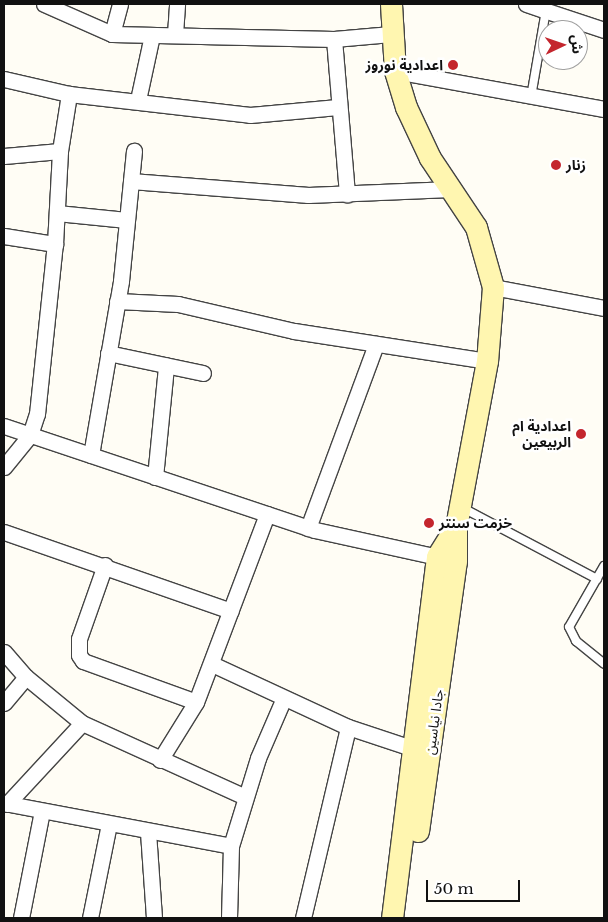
<!DOCTYPE html>
<meta charset="utf-8">
<style>
body{margin:0}
#map{position:relative;width:608px;height:922px;overflow:hidden;background:#fffdf5;font-family:"Libre Baskerville","Noto Sans Arabic",serif}
div>[style]{position:absolute}
.roads{filter:drop-shadow(1px 0 #444) drop-shadow(-1px 0 #444) drop-shadow(0 1px #444) drop-shadow(0 -1px #444)}
.lane>*{height:8px;margin:-4px;padding:0 4px;transform-origin:4px;border-radius:4px;background:#fff}
.street>*{height:15px;margin:-7.5px;padding:0 7.5px;transform-origin:7.5px;border-radius:7.5px;background:#fff}
.secondary>*{height:21px;margin:-10.5px;padding:0 10.5px;transform-origin:10.5px;border-radius:10.5px;background:#fff6b0}
.dots>*{width:14px;height:14px;translate:-50% -50%;box-sizing:border-box;border:2px solid #fff;border-radius:50%}
span{translate:-50% -50%;white-space:nowrap;text-align:center;line-height:1.15;-webkit-text-stroke:5px #fff;paint-order:stroke}
.poi-label{font-size:14px;color:#111;font-weight:700}
.right{translate:-100% -50%;text-align:right}
.left{translate:0 -50%;text-align:left}
.street-label{font-size:14px;color:#111}
.frame{position:absolute;inset:0;border:5px solid #111;pointer-events:none}
.north{position:absolute;left:538px;top:20px;width:50px;height:50px;box-sizing:border-box;background:#fff;border:1px solid #a0a0a0;border-radius:50%;rotate:87deg;font-size:14px;font-weight:700;line-height:20px;text-align:center;color:#111}
.north::after{content:'';display:block;margin:auto;width:18px;height:22px;background:#c4262e;clip-path:polygon(50% 0,100% 100%,50% 72%,0 100%)}
.scale{position:absolute;left:426px;top:880px;width:94px;height:22px;box-sizing:border-box;border:2px solid #111;border-top:0;padding-left:6px;font-size:15px;line-height:18px;white-space:nowrap;color:#111;-webkit-text-stroke:4px #fff;paint-order:stroke}
</style>
<div id="map">
<div class="roads">
<div class="lane">
<div style="left:531px;top:97px;width:88px;rotate:-80.2deg"></div>
<div style="left:461px;top:507px;width:154px;rotate:27.9deg"></div>
<div style="left:604px;top:566px;width:70px;rotate:119.8deg"></div>
<div style="left:569px;top:627px;width:16px;rotate:63deg"></div>
<div style="left:576px;top:641px;width:36px;rotate:39deg"></div>
</div>
<div class="street">
<div style="left:44px;top:4px;width:74px;rotate:23.8deg"></div>
<div style="left:112px;top:34px;width:222px;rotate:1.3deg"></div>
<div style="left:334px;top:39px;width:57px;rotate:-5deg"></div>
<div style="left:526px;top:4px;width:82px;rotate:18.4deg"></div>
<div style="left:112px;top:34px;width:31px;rotate:-75deg"></div>
<div style="left:175px;top:34px;width:30px;rotate:-86deg"></div>
<div style="left:334px;top:39px;width:156px;rotate:85.2deg"></div>
<div style="left:395px;top:71px;width:212px;rotate:10.3deg"></div>
<div style="left:4px;top:79px;width:67px;rotate:13deg"></div>
<div style="left:69px;top:94px;width:182px;rotate:6.6deg"></div>
<div style="left:250px;top:115px;width:88px;rotate:-5.2deg"></div>
<div style="left:138px;top:100px;width:66px;rotate:-77.8deg"></div>
<div style="left:4px;top:156px;width:56px;rotate:-5.1deg"></div>
<div style="left:131px;top:181px;width:178px;rotate:4.5deg"></div>
<div style="left:308px;top:195px;width:143px;rotate:-2.4deg"></div>
<div style="left:57px;top:213px;width:70px;rotate:5.7deg"></div>
<div style="left:4px;top:236px;width:52px;rotate:8.9deg"></div>
<div style="left:493px;top:287px;width:113px;rotate:10.7deg"></div>
<div style="left:117px;top:301px;width:61px;rotate:2.8deg"></div>
<div style="left:178px;top:304px;width:119px;rotate:13.1deg"></div>
<div style="left:294px;top:331px;width:195px;rotate:8.8deg"></div>
<div style="left:108px;top:353px;width:97px;rotate:11.9deg"></div>
<div style="left:4px;top:426px;width:328px;rotate:18.5deg"></div>
<div style="left:315px;top:530px;width:135px;rotate:12.4deg"></div>
<div style="left:91px;top:455px;width:177px;rotate:-80.2deg"></div>
<div style="left:121px;top:281px;width:131px;rotate:-84.3deg"></div>
<div style="left:4px;top:467px;width:41px;rotate:-50.9deg"></div>
<div style="left:30px;top:435px;width:22px;rotate:-72deg"></div>
<div style="left:37px;top:414px;width:171px;rotate:-84deg"></div>
<div style="left:55px;top:244px;width:93px;rotate:-86.9deg"></div>
<div style="left:60px;top:151px;width:58px;rotate:-81deg"></div>
<div style="left:155px;top:477px;width:112px;rotate:-84.3deg"></div>
<div style="left:308px;top:528px;width:196px;rotate:-69.7deg"></div>
<div style="left:4px;top:532px;width:240px;rotate:19.2deg"></div>
<div style="left:105px;top:565px;width:78px;rotate:109.4deg"></div>
<div style="left:79px;top:639px;width:16px;rotate:90deg"></div>
<div style="left:79px;top:655px;width:7px;rotate:56deg"></div>
<div style="left:83px;top:661px;width:120px;rotate:19.9deg"></div>
<div style="left:4px;top:652px;width:33px;rotate:49deg"></div>
<div style="left:26px;top:677px;width:72px;rotate:39.4deg"></div>
<div style="left:82px;top:723px;width:179px;rotate:24.4deg"></div>
<div style="left:212px;top:664px;width:150px;rotate:24.9deg"></div>
<div style="left:348px;top:727px;width:70px;rotate:18.4deg"></div>
<div style="left:4px;top:703px;width:34px;rotate:-50deg"></div>
<div style="left:160px;top:760px;width:68px;rotate:-58.2deg"></div>
<div style="left:196px;top:702px;width:201px;rotate:-69.3deg"></div>
<div style="left:4px;top:803px;width:231px;rotate:10.7deg"></div>
<div style="left:7px;top:804px;width:110px;rotate:-47.2deg"></div>
<div style="left:148px;top:832px;width:86px;rotate:86deg"></div>
<div style="left:21px;top:918px;width:109px;rotate:-78.9deg"></div>
<div style="left:90px;top:918px;width:96px;rotate:-78.6deg"></div>
<div style="left:229px;top:918px;width:72px;rotate:-88.4deg"></div>
<div style="left:231px;top:846px;width:92px;rotate:-72.9deg"></div>
<div style="left:258px;top:758px;width:65px;rotate:-66.6deg"></div>
<div style="left:303px;top:918px;width:196px;rotate:-76.7deg"></div>
</div>
<div class="secondary">
<div style="left:391px;top:4px;width:67px;rotate:86.6deg"></div>
<div style="left:395px;top:71px;width:38px;rotate:73deg"></div>
<div style="left:406px;top:107px;width:56px;rotate:64.8deg"></div>
<div style="left:430px;top:158px;width:83px;rotate:56.3deg"></div>
<div style="left:476px;top:227px;width:62px;rotate:74.2deg"></div>
<div style="left:493px;top:287px;width:74px;rotate:94.6deg"></div>
<div style="left:487px;top:361px;width:168px;rotate:100.6deg"></div>
<div style="left:456px;top:526px;width:36px;rotate:122deg"></div>
<div style="left:437px;top:557px;width:364px;rotate:97.1deg"></div>
<div style="left:418px;top:831px;width:273px;rotate:-82deg"></div>
<div style="left:456px;top:561px;width:34px;rotate:-90deg"></div>
</div>
</div>
<div class="dots">
<div style="left:453px;top:65px;background:#c4262e"></div>
<div style="left:556px;top:165px;background:#c4262e"></div>
<div style="left:581px;top:434px;background:#c4262e"></div>
<div style="left:429px;top:523px;background:#c4262e"></div>
</div>
<div class="poi-label">
<span class="right" style="left:443px;top:65px">اعدادية نوروز</span>
<span class="left" style="left:566px;top:165px">زنار</span>
<span class="right" style="left:571px;top:434px">اعدادية ام<br>الربيعين</span>
<span class="left" style="left:439px;top:523px">خزمت سنتر</span>
</div>
<div class="street-label">
<span style="left:434px;top:722px;rotate:-82deg">جادا نیاسین</span>
</div>
<div class="frame"></div>
<div class="north">ش</div>
<div class="scale">50 m</div>
</div>
